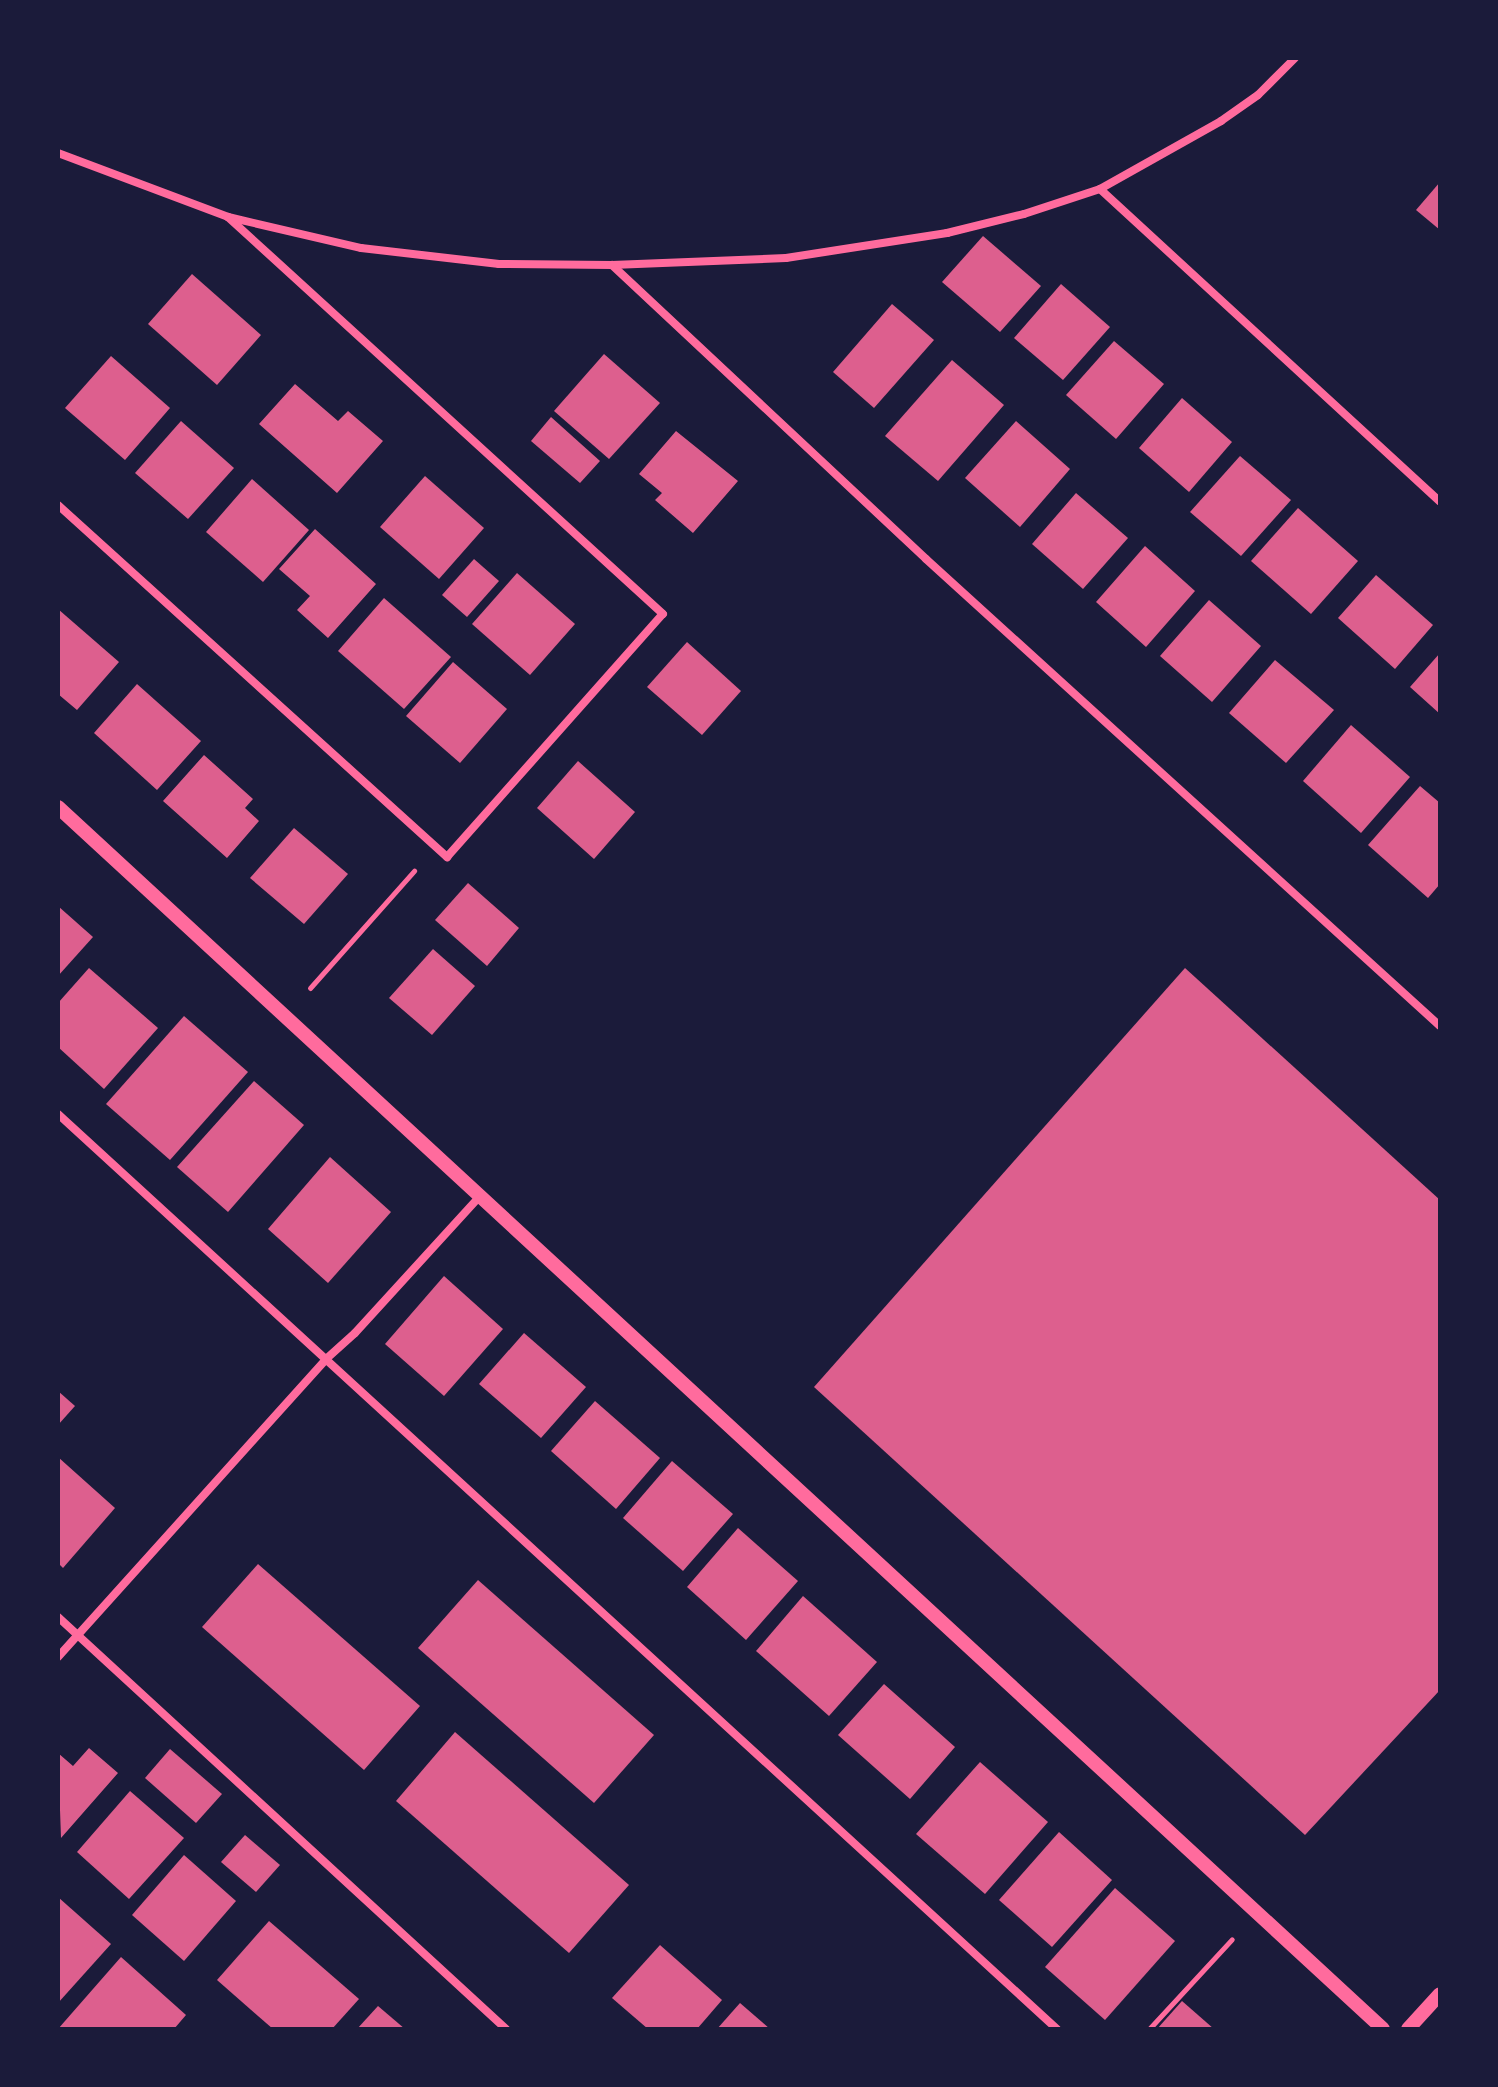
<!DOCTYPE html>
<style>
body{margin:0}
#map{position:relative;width:1498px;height:2087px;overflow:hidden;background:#1b1b3a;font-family:Mulish,sans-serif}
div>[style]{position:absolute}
.building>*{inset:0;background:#dd5f8e}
.path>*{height:5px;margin:-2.5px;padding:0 2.5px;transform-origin:2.5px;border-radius:2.5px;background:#ff6b9d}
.minor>*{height:8px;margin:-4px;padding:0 4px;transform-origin:4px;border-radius:4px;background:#ff6b9d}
.tertiary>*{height:14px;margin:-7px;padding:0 7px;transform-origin:7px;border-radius:7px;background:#ff6b9d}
span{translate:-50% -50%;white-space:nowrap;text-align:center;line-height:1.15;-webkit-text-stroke:8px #1b1b3a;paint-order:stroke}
.frame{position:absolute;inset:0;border:60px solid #1b1b3a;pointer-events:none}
</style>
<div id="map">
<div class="building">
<div style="clip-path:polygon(1440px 182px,1440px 230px,1416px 210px)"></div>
<div style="clip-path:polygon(983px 236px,1041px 286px,1000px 332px,942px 282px)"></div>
<div style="clip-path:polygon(192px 274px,261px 335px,217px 385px,148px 324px)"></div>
<div style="clip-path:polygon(1061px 284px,1110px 327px,1063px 380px,1014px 338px)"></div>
<div style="clip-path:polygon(892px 304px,934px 340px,874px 408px,833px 372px)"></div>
<div style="clip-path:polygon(1114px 341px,1164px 384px,1116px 439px,1066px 395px)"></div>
<div style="clip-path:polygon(604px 354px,660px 403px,609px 459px,554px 411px)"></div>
<div style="clip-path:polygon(111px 356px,170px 408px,125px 460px,65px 408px)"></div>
<div style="clip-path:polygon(952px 360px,1004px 405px,938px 481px,885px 436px)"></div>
<div style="clip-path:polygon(295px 384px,338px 421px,348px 411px,383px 441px,337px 493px,259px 424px)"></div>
<div style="clip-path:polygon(1182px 398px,1232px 442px,1189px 492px,1139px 448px)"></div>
<div style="clip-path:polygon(551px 417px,600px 461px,580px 483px,531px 441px)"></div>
<div style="clip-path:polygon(181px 421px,234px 468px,188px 519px,135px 473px)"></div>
<div style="clip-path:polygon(1016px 421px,1070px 469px,1020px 527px,965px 478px)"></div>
<div style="clip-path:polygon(676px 431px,738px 481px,693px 533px,655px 500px,662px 493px,639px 474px)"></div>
<div style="clip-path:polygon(1240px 456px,1291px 500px,1241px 556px,1190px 512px)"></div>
<div style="clip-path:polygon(425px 476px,484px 528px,439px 579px,380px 527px)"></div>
<div style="clip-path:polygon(252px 479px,309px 530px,263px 582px,206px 532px)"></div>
<div style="clip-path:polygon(1076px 493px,1128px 538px,1083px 589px,1032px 544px)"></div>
<div style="clip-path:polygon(1298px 508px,1358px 561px,1311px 614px,1251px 561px)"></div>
<div style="clip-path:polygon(315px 529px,376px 584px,328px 638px,297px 610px,310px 596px,279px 569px)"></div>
<div style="clip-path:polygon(1145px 546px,1195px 591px,1146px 647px,1096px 602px)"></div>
<div style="clip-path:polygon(474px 559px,499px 581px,467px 617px,442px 595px)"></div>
<div style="clip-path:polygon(517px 573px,575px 624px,530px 675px,472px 624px)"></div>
<div style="clip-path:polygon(1376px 575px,1433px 625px,1395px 669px,1338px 618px)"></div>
<div style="clip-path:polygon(384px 598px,451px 657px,404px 709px,338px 651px)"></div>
<div style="clip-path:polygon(1209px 600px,1261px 646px,1212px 702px,1160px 656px)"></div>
<div style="clip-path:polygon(58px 609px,119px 662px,77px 710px,58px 694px)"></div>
<div style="clip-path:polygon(687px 642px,741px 691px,702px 735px,647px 687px)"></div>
<div style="clip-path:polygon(1440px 653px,1440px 714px,1410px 687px)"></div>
<div style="clip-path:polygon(1275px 660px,1334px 710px,1286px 763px,1229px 713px)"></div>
<div style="clip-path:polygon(453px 662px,507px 709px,460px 763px,406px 716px)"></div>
<div style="clip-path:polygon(137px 684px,201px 741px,157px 790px,94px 733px)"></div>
<div style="clip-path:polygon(1351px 725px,1410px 777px,1361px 833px,1303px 781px)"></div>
<div style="clip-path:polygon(204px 755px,253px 799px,245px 808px,259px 821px,227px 858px,163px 801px)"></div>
<div style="clip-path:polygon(578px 761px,635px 812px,594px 859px,537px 808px)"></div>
<div style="clip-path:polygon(1420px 786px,1440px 803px,1440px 884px,1428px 898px,1368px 845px)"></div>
<div style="clip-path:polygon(294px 828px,348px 874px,304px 924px,250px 878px)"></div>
<div style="clip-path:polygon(468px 883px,519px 928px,487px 966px,435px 920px)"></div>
<div style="clip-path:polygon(58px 906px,93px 937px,58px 976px)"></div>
<div style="clip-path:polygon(433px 949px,475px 986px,432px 1035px,389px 998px)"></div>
<div style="clip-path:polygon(89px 968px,158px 1028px,104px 1089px,58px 1047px,58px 1003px)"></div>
<div style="clip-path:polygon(1185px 968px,1440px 1200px,1440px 1690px,1305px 1835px,814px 1387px)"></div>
<div style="clip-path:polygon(184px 1016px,248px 1072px,170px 1160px,106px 1104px)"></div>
<div style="clip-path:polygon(254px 1081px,304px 1125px,228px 1212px,177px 1167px)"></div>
<div style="clip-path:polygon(330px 1157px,391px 1212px,328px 1283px,268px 1229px)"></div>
<div style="clip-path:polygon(444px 1276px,503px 1329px,444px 1396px,385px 1344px)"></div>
<div style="clip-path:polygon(524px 1333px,586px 1387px,541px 1438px,479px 1384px)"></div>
<div style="clip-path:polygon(58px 1391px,75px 1406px,58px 1425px)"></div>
<div style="clip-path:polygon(595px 1401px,660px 1458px,616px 1509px,551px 1451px)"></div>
<div style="clip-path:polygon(58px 1457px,115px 1508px,63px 1568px,58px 1563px)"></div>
<div style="clip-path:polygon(672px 1461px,733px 1514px,683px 1571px,623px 1518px)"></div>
<div style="clip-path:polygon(738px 1528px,798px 1581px,746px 1640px,687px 1587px)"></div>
<div style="clip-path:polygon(258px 1564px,420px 1706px,364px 1770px,202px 1627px)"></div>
<div style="clip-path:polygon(478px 1580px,654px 1735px,594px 1803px,418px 1648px)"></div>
<div style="clip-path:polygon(803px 1596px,877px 1662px,829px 1716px,756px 1651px)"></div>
<div style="clip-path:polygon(884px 1684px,955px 1747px,910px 1799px,838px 1735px)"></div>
<div style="clip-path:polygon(455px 1732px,629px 1885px,569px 1953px,396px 1801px)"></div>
<div style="clip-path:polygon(89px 1748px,118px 1773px,61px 1838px,58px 1753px,73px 1766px)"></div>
<div style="clip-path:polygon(170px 1749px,222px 1794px,196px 1823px,145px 1778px)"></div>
<div style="clip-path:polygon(980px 1762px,1048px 1822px,985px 1894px,916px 1834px)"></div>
<div style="clip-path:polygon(130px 1791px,184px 1838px,129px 1899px,77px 1852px)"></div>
<div style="clip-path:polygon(1059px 1832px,1112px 1880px,1052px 1947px,999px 1900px)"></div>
<div style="clip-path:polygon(245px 1835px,280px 1865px,256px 1892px,221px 1862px)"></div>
<div style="clip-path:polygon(184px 1855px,236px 1901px,184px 1961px,132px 1915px)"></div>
<div style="clip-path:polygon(1115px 1888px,1175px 1941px,1105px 2020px,1045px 1967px)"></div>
<div style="clip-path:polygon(58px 1897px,111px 1944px,58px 2003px)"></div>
<div style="clip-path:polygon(269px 1921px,359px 1999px,332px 2029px,273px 2029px,217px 1980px)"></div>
<div style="clip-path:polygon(660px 1945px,722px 2000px,697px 2029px,648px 2029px,612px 1998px)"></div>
<div style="clip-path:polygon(121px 1957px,186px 2015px,174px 2029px,58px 2029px)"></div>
<div style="clip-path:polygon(1182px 2001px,1214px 2029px,1157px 2029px)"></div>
<div style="clip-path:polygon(740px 2003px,770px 2029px,717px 2029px)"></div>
<div style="clip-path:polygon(378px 2006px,405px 2029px,357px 2029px)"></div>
</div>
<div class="path">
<div style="left:310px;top:988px;width:157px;rotate:-48.4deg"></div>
<div style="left:1149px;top:2029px;width:122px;rotate:-47.3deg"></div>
</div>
<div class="minor">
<div style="left:58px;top:153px;width:182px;rotate:20.6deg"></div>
<div style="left:228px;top:217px;width:137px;rotate:13.1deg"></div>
<div style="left:361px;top:248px;width:139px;rotate:6.6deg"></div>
<div style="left:499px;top:264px;width:113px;rotate:0.5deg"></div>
<div style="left:612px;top:265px;width:174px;rotate:-2.3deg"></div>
<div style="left:786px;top:258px;width:163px;rotate:-8.8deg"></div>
<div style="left:947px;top:233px;width:79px;rotate:-13.9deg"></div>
<div style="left:1024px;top:214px;width:80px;rotate:-18.2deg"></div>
<div style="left:1100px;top:189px;width:139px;rotate:-29.3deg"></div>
<div style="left:1221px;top:121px;width:45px;rotate:-35.1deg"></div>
<div style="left:1258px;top:95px;width:52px;rotate:-45deg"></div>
<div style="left:1100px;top:189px;width:462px;rotate:42.6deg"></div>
<div style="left:612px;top:265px;width:430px;rotate:43.1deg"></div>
<div style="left:926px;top:559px;width:694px;rotate:42.26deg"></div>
<div style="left:58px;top:505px;width:525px;rotate:42.14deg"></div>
<div style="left:447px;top:857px;width:325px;rotate:-48.4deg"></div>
<div style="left:663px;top:614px;width:589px;rotate:-137.62deg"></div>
<div style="left:58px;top:1114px;width:1355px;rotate:42.49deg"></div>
<div style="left:58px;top:1617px;width:609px;rotate:42.6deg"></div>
<div style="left:58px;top:1657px;width:399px;rotate:-48deg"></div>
<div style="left:325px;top:1360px;width:40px;rotate:-42deg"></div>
<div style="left:355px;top:1333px;width:187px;rotate:-47.6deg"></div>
</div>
<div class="tertiary">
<div style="left:58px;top:807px;width:1802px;rotate:42.68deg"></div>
<div style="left:1408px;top:2029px;width:47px;rotate:-47.6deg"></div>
</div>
<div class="frame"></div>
</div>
